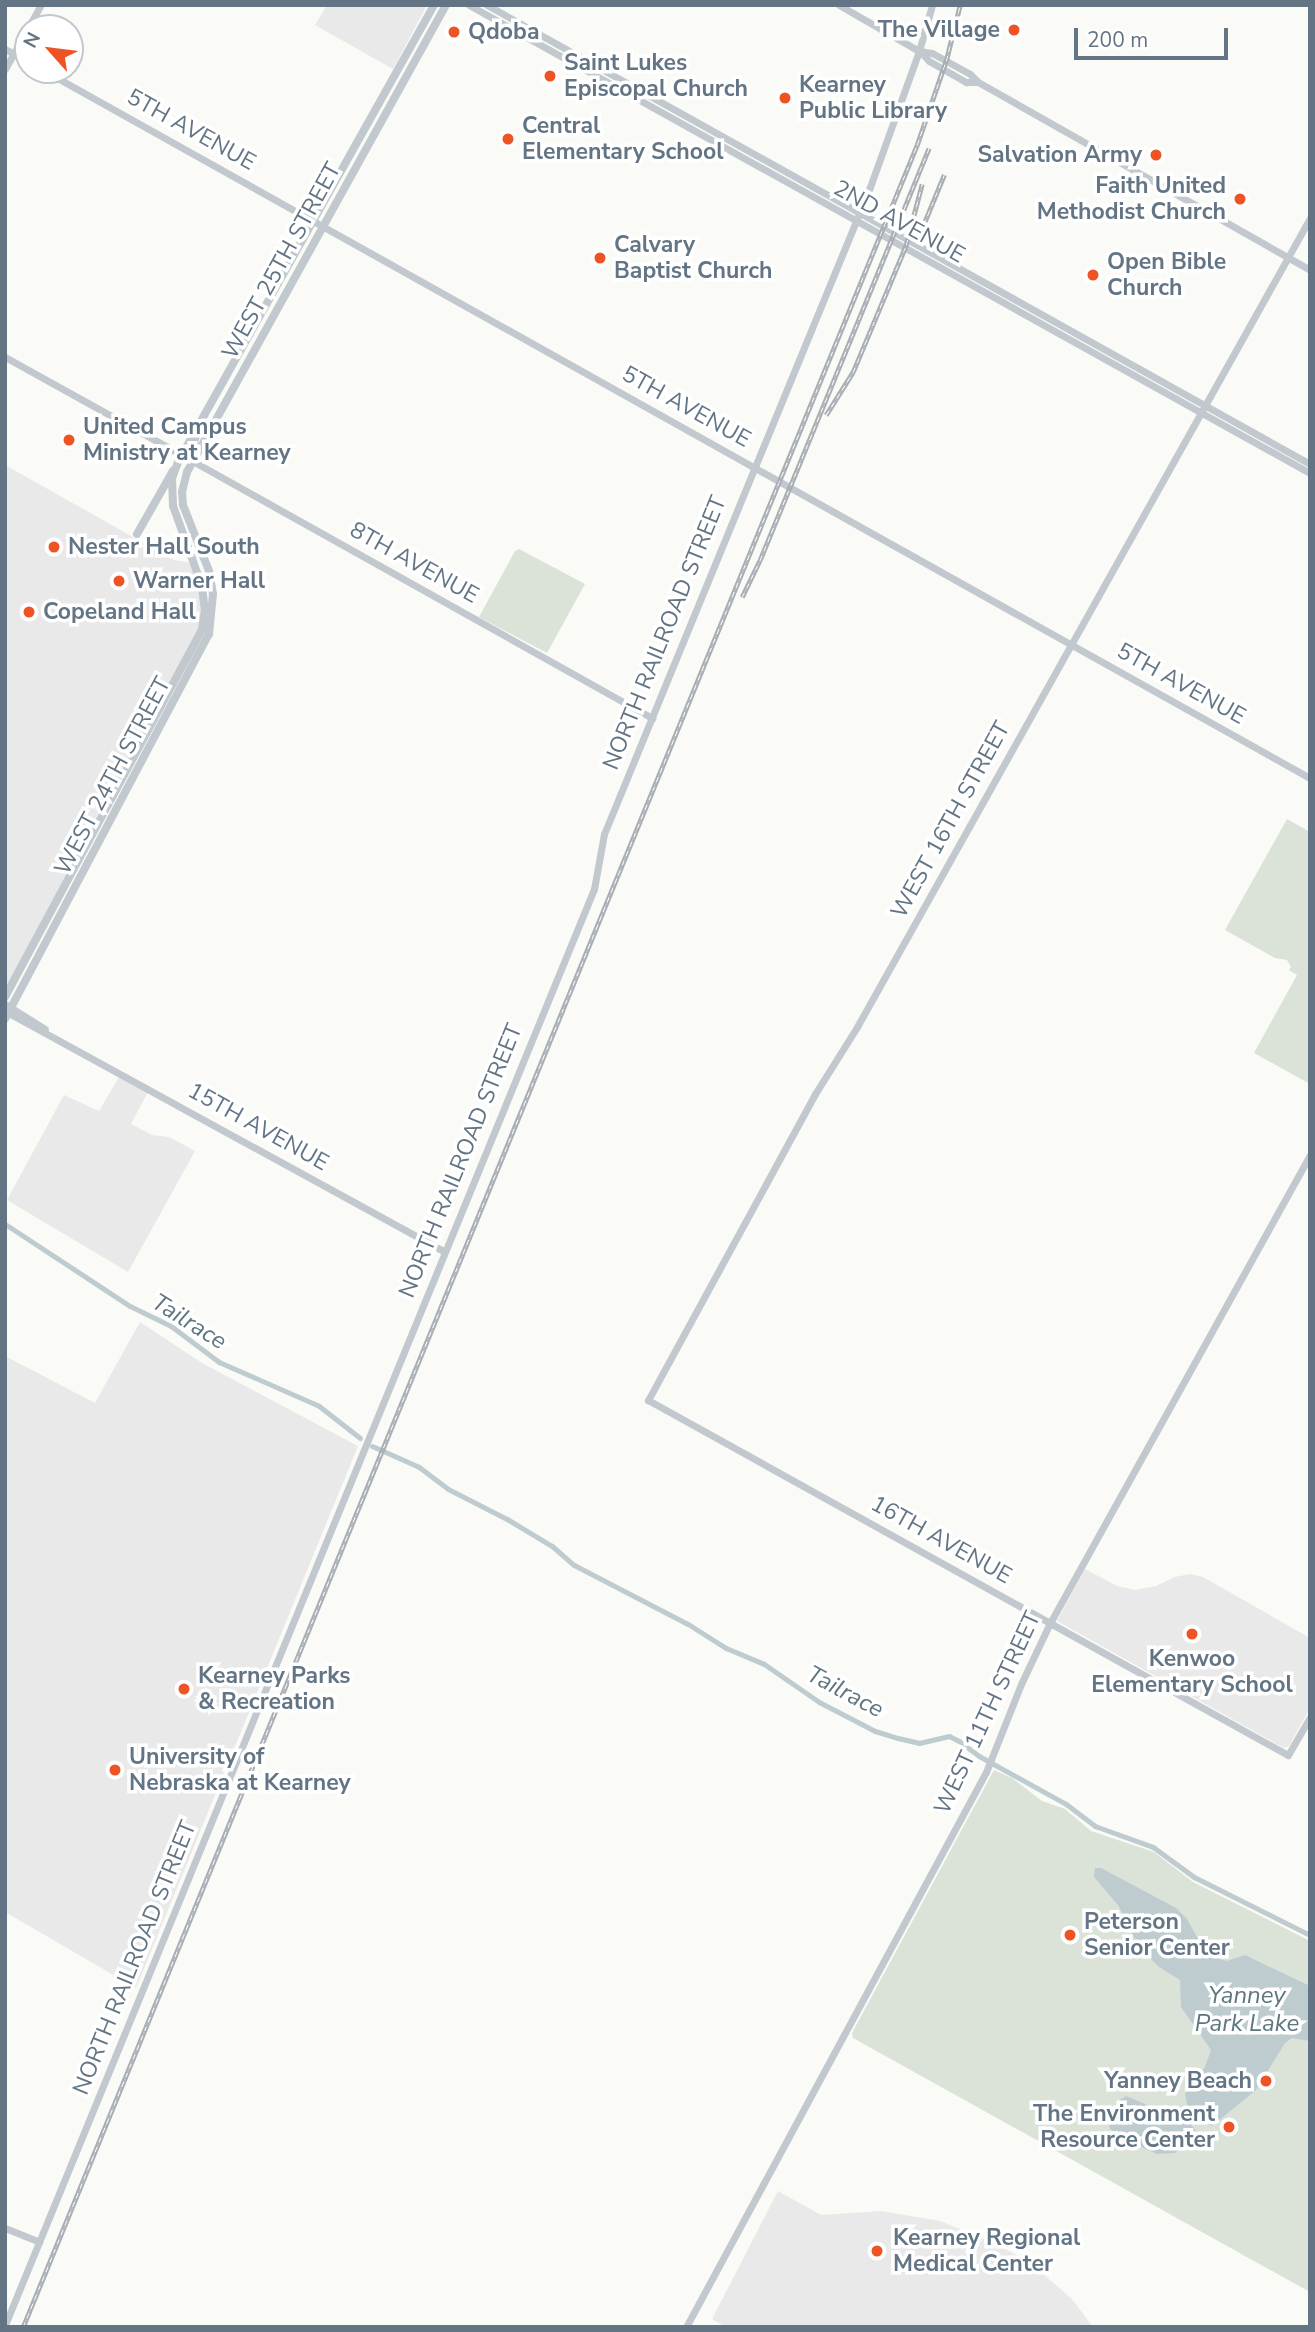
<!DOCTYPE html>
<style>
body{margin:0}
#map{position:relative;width:1315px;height:2332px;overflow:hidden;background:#fafaf7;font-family:"Nunito Sans",sans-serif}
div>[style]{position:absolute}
.built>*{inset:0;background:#e8e9e8}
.green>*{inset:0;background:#dbe2d8}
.water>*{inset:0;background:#becbcf}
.canal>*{height:5px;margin:-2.5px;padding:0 2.5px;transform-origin:2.5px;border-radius:2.5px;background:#becbcf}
.secondary>*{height:7px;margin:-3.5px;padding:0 3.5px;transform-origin:3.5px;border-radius:3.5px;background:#c2c9ce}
.primary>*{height:8px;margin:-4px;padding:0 4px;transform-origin:4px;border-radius:4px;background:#c2c9ce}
.rail>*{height:4.5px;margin-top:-2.25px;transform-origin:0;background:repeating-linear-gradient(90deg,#fff 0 5px,#a8aeb4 0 10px);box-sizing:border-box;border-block:2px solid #a8aeb4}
.dots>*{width:19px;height:19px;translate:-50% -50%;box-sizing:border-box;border:4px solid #fff;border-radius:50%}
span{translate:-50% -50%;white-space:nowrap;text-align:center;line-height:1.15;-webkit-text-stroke:7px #fff;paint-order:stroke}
.poi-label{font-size:23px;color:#637584;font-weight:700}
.right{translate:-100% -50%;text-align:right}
.left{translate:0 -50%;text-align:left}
.street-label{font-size:23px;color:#637584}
.water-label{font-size:24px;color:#5e757e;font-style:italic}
.frame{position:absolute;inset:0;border:7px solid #637584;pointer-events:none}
.north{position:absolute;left:14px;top:14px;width:70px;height:70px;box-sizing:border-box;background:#fff;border:2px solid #c1c8ce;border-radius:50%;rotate:298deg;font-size:19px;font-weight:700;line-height:28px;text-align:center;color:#637584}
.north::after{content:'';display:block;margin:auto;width:24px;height:32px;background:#ee5423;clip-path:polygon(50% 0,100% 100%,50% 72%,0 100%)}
.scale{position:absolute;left:1074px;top:28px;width:154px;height:32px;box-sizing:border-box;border:4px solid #637584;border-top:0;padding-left:9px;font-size:21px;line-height:24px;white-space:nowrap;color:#637584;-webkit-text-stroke:5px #fff;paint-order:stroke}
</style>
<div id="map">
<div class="built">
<div style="clip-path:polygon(327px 5px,427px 5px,393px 69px,315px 25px)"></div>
<div style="clip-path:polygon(5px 465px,174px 560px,192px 563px,203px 591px,202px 629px,93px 823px,5px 991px)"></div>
<div style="clip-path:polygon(119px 1077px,148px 1092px,131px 1124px,152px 1135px,169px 1137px,195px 1151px,128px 1272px,7px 1200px,64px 1095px,99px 1111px)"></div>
<div style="clip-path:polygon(140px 1322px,202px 1363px,358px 1446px,136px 1988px,5px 1912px,5px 1356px,95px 1403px)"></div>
<div style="clip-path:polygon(1085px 1569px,1117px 1586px,1135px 1590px,1156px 1586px,1175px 1577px,1190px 1574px,1203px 1577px,1310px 1638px,1310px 1708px,1289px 1746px,1284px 1748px,1057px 1621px)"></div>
<div style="clip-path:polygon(778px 2191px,821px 2215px,881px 2211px,940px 2221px,989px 2241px,1027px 2260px,1072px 2299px,1093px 2327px,726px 2327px,712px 2319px)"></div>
</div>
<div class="green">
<div style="clip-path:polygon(519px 549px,585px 584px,547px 653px,479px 617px,515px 551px)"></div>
<div style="clip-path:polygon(1287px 819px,1310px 832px,1310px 1084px,1254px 1053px,1297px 975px,1289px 970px,1291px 967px,1287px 960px,1275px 958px,1225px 930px)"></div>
<div style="clip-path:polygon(994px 1770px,1012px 1778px,1042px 1801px,1065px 1809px,1091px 1831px,1154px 1852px,1193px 1882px,1310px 1941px,1310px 2292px,853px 2038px,852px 2033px)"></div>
</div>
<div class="water">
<div style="clip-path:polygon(1095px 1868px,1101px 1868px,1176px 1908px,1187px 1919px,1197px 1937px,1220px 1959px,1227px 1961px,1245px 1955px,1310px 1986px,1310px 2041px,1292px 2038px,1285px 2043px,1256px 2090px,1212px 2126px,1196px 2114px,1189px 2122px,1197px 2132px,1194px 2137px,1175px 2153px,1157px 2154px,1139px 2146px,1137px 2141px,1129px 2141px,1110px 2129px,1109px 2123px,1120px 2100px,1126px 2096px,1162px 2111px,1170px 2108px,1181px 2115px,1188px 2109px,1185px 2093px,1205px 2067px,1211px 2050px,1181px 2007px,1180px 1980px,1159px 1967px,1139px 1947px,1118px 1905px,1094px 1877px)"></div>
</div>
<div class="canal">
<div style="left:5px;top:1224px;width:149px;rotate:33.3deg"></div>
<div style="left:130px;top:1306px;width:46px;rotate:26deg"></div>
<div style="left:171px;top:1326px;width:60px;rotate:36.9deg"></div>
<div style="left:219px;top:1362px;width:109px;rotate:23.7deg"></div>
<div style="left:319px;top:1406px;width:52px;rotate:38deg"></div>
<div style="left:372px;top:1446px;width:51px;rotate:24.1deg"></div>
<div style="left:419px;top:1467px;width:36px;rotate:37deg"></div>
<div style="left:448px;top:1489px;width:66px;rotate:27deg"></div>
<div style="left:507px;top:1519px;width:52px;rotate:31deg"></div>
<div style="left:552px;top:1546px;width:29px;rotate:41deg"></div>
<div style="left:574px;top:1565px;width:128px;rotate:27.4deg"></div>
<div style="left:688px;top:1624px;width:45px;rotate:32.3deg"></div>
<div style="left:726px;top:1648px;width:41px;rotate:22.8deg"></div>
<div style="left:764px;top:1664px;width:67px;rotate:34.6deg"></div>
<div style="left:819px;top:1702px;width:63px;rotate:27.4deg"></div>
<div style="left:875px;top:1731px;width:24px;rotate:17deg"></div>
<div style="left:898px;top:1738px;width:22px;rotate:13deg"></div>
<div style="left:919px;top:1743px;width:31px;rotate:-13deg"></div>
<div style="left:949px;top:1736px;width:11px;rotate:27deg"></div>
<div style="left:959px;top:1741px;width:25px;rotate:37deg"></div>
<div style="left:979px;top:1756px;width:99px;rotate:28.9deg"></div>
<div style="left:1066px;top:1804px;width:36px;rotate:37deg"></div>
<div style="left:1095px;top:1826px;width:62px;rotate:19.9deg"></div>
<div style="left:1153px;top:1847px;width:51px;rotate:36.2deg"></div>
<div style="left:1194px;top:1877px;width:130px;rotate:26.6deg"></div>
</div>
<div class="secondary">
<div style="left:469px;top:5px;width:962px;rotate:29.1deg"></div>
<div style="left:487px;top:5px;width:942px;rotate:29.15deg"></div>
<div style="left:839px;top:5px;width:92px;rotate:29.9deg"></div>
<div style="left:919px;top:51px;width:13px;rotate:9deg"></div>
<div style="left:932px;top:53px;width:43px;rotate:28.9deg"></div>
<div style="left:970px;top:74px;width:11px;rotate:45deg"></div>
<div style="left:978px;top:82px;width:382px;rotate:29.5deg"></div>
<div style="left:28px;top:28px;width:26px;rotate:-61deg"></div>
<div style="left:5px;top:49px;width:26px;rotate:29deg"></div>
<div style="left:920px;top:51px;width:13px;rotate:48deg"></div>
<div style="left:929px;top:61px;width:43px;rotate:29.6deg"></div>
<div style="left:966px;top:82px;width:12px"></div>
<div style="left:5px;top:69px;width:47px;rotate:-60.7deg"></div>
<div style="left:43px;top:70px;width:1451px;rotate:29.2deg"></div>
<div style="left:1310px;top:218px;width:927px;rotate:119.25deg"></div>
<div style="left:857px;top:1027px;width:79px;rotate:122.1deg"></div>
<div style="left:815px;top:1094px;width:349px;rotate:118.6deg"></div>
<div style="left:648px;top:1400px;width:732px;rotate:29.02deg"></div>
<div style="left:1288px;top:1755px;width:44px;rotate:-59.9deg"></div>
<div style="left:5px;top:357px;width:202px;rotate:29deg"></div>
<div style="left:199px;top:425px;width:35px;rotate:106deg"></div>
<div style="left:189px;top:459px;width:531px;rotate:29.22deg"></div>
<div style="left:5px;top:1004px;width:47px;rotate:32deg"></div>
<div style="left:5px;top:1011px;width:499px;rotate:28.7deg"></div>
<div style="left:5px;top:2228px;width:37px;rotate:22deg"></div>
<div style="left:5px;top:2325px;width:1552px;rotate:-67.7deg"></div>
<div style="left:594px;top:889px;width:56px;rotate:-79.7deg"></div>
<div style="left:604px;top:834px;width:700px;rotate:-67.65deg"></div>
<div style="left:870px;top:187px;width:145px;rotate:-70.2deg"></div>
<div style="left:919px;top:51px;width:48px;rotate:-74.2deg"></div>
<div style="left:686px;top:2327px;width:631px;rotate:-61.61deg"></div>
<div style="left:986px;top:1772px;width:95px;rotate:-68.3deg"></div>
<div style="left:1021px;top:1684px;width:68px;rotate:-64.6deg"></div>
<div style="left:1050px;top:1623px;width:535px;rotate:-60.95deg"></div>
</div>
<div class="primary">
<div style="left:137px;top:534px;width:73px;rotate:-60.3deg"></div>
<div style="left:5px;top:997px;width:417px;rotate:-61.8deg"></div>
<div style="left:202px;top:629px;width:18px;rotate:-81deg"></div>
<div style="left:205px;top:611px;width:25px;rotate:-97deg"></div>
<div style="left:202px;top:586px;width:85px;rotate:-109.9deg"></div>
<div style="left:173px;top:506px;width:28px;rotate:-92deg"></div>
<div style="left:172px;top:478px;width:17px;rotate:-69deg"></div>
<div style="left:178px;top:462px;width:524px;rotate:-60.74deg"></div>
<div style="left:5px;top:1019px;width:436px;rotate:-62.1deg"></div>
<div style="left:209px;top:634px;width:40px;rotate:-84.3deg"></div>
<div style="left:213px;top:594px;width:23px;rotate:-100deg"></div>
<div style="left:209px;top:571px;width:71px;rotate:-111.5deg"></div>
<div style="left:183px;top:505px;width:13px;rotate:-94deg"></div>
<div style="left:182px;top:492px;width:21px;rotate:-76deg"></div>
<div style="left:187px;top:472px;width:534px;rotate:-60.99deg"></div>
</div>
<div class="rail">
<div style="left:916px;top:243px;width:74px;rotate:-67.6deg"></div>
<div style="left:826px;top:415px;width:51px;rotate:-57.9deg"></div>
<div style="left:853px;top:372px;width:138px;rotate:-67.3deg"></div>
<div style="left:906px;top:245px;width:63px;rotate:-75.3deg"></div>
<div style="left:742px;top:597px;width:41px;rotate:-64.1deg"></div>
<div style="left:760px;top:560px;width:445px;rotate:-67.7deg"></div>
<div style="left:23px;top:2327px;width:2358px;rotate:-67.72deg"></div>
<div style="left:917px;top:145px;width:89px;rotate:-71deg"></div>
<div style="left:946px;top:61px;width:58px;rotate:-76deg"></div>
</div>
<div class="dots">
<div style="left:1014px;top:30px;background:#ee5423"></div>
<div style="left:454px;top:32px;background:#ee5423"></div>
<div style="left:550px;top:76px;background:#ee5423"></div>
<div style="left:785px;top:98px;background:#ee5423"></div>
<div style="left:508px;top:139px;background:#ee5423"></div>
<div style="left:1156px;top:155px;background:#ee5423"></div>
<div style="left:1240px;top:199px;background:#ee5423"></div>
<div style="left:600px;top:258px;background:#ee5423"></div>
<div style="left:1093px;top:275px;background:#ee5423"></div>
<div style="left:69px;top:440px;background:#ee5423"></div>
<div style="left:54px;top:547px;background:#ee5423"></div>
<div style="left:119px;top:581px;background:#ee5423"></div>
<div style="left:29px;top:612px;background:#ee5423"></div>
<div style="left:1192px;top:1634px;background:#ee5423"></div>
<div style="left:184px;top:1689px;background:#ee5423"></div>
<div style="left:115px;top:1770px;background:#ee5423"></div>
<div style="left:1070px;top:1935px;background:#ee5423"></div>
<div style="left:1266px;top:2081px;background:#ee5423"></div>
<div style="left:1229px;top:2127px;background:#ee5423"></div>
<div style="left:877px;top:2251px;background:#ee5423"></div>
</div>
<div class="poi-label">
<span class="right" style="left:1000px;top:30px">The Village</span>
<span class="left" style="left:468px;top:32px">Qdoba</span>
<span class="left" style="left:564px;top:76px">Saint Lukes<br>Episcopal Church</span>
<span class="left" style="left:799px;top:98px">Kearney<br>Public Library</span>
<span class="left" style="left:522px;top:139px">Central<br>Elementary School</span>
<span class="right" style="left:1142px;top:155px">Salvation Army</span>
<span class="right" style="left:1226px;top:199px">Faith United<br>Methodist Church</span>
<span class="left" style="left:614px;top:258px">Calvary<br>Baptist Church</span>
<span class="left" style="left:1107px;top:275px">Open Bible<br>Church</span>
<span class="left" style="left:83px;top:440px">United Campus<br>Ministry at Kearney</span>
<span class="left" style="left:68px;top:547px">Nester Hall South</span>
<span class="left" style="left:133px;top:581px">Warner Hall</span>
<span class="left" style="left:43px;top:612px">Copeland Hall</span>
<span style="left:1192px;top:1672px">Kenwoo<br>Elementary School</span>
<span class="left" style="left:198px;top:1689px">Kearney Parks<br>&amp; Recreation</span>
<span class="left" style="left:129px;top:1770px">University of<br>Nebraska at Kearney</span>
<span class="left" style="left:1084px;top:1935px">Peterson<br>Senior Center</span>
<span class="right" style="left:1252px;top:2081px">Yanney Beach</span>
<span class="right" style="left:1215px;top:2127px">The Environment<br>Resource Center</span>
<span class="left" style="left:893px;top:2251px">Kearney Regional<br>Medical Center</span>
</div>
<div class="street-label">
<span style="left:191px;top:130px;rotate:29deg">5TH AVENUE</span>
<span style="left:899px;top:222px;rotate:29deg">2ND AVENUE</span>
<span style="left:282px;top:261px;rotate:-61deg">WEST 25TH STREET</span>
<span style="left:686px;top:407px;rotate:29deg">5TH AVENUE</span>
<span style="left:414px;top:563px;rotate:29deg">8TH AVENUE</span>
<span style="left:665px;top:633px;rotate:-68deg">NORTH RAILROAD STREET</span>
<span style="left:1181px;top:684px;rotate:29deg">5TH AVENUE</span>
<span style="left:113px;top:776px;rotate:-62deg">WEST 24TH STREET</span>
<span style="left:951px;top:820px;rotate:-61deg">WEST 16TH STREET</span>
<span style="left:258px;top:1127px;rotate:29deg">15TH AVENUE</span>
<span style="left:461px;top:1161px;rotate:-68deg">NORTH RAILROAD STREET</span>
<span style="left:941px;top:1540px;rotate:29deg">16TH AVENUE</span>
<span style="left:988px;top:1713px;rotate:-65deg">WEST 11TH STREET</span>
<span style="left:135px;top:1958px;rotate:-68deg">NORTH RAILROAD STREET</span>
</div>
<div class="water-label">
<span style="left:189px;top:1322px;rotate:32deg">Tailrace</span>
<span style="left:845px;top:1692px;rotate:28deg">Tailrace</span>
<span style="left:1247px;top:2010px">Yanney<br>Park Lake</span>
</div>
<div class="frame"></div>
<div class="north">N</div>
<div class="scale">200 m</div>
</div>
